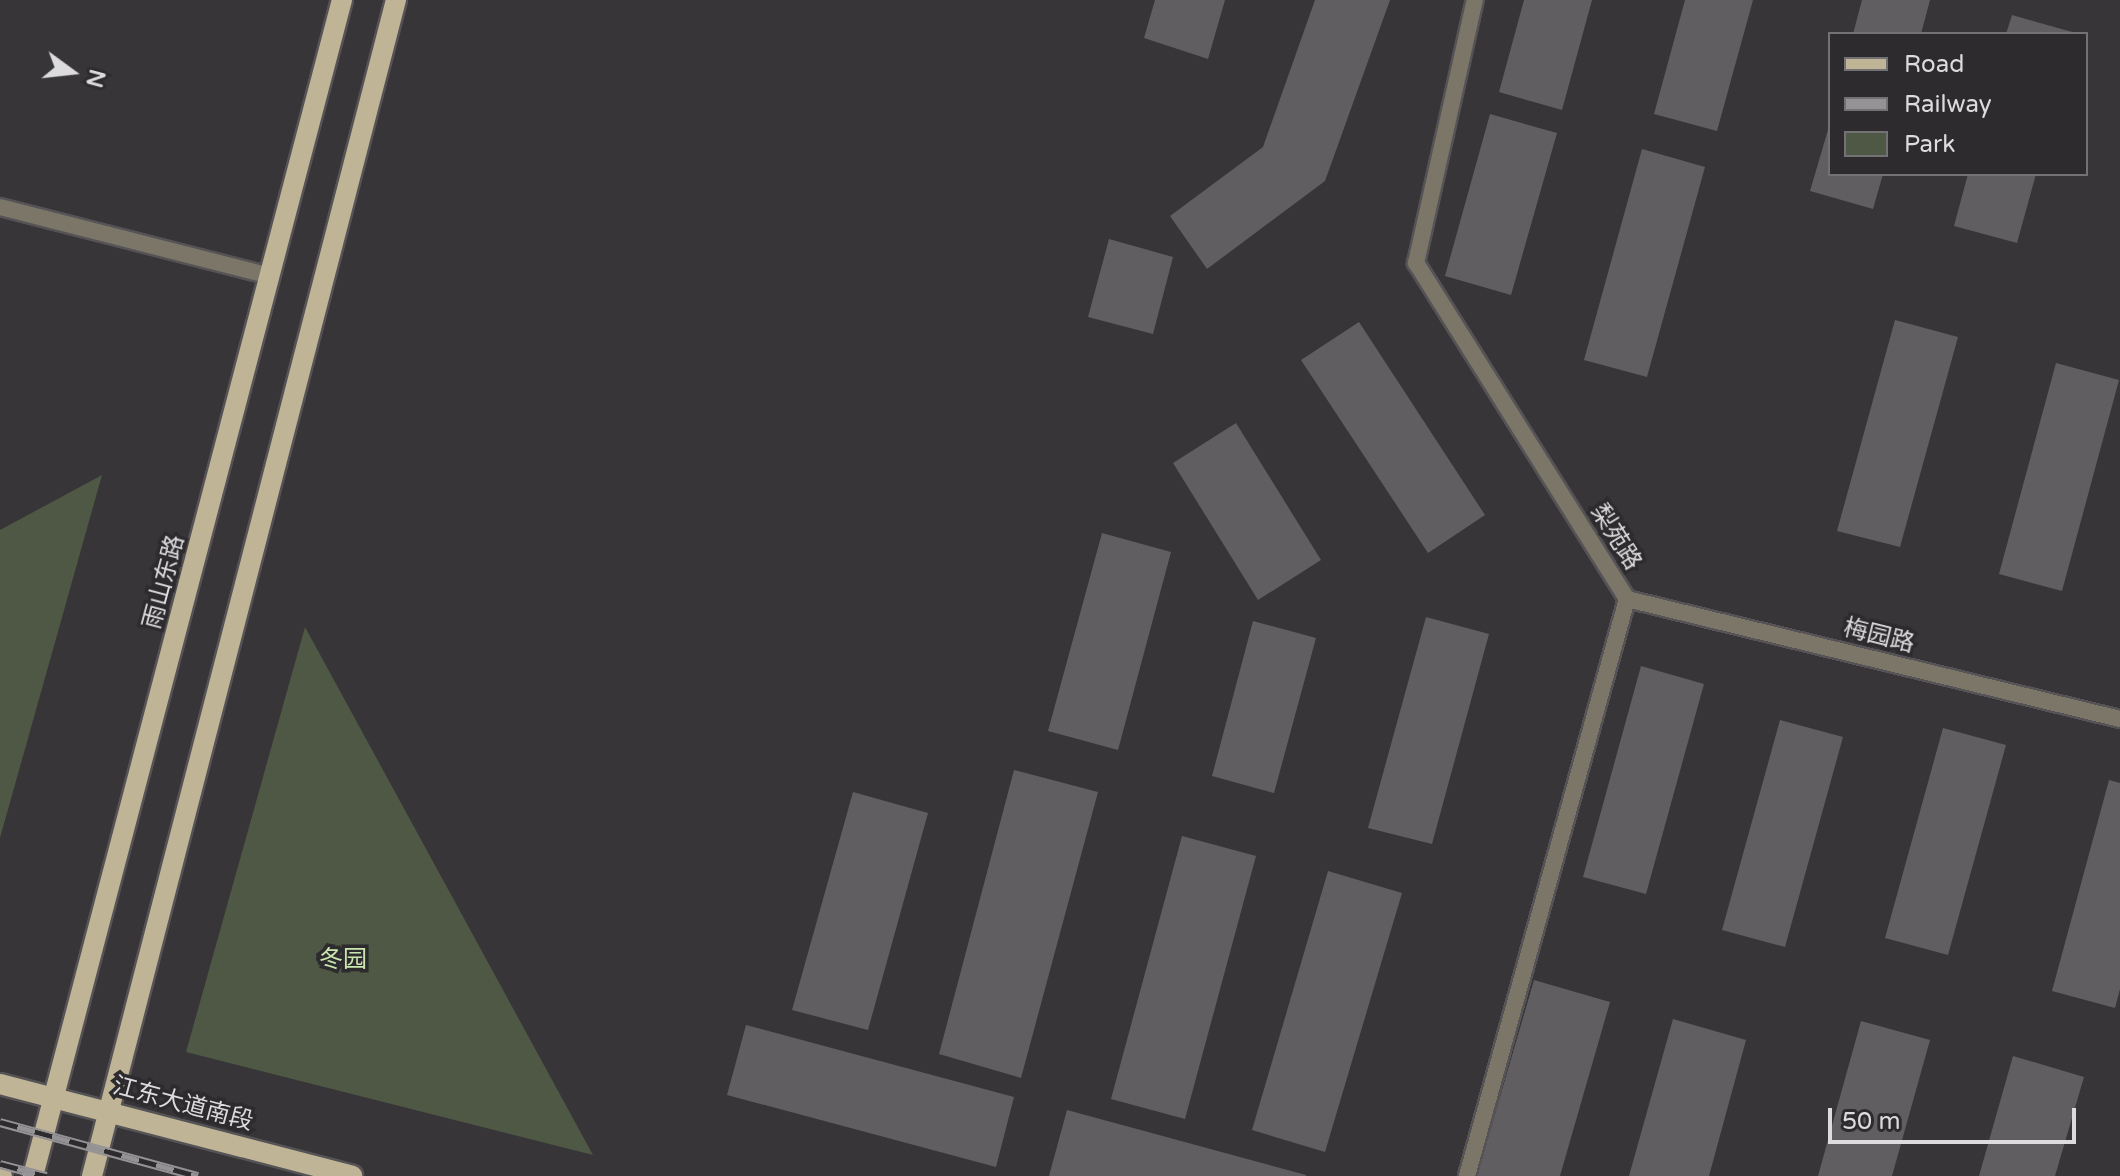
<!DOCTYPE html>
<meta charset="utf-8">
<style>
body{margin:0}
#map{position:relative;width:2120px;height:1176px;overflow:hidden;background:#373538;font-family:"Varela Round","Noto Sans SC",sans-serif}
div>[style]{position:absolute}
.green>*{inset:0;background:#4e5844}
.building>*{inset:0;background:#615e62}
.roads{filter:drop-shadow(2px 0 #555356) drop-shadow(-2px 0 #555356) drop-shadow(0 2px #555356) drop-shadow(0 -2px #555356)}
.minor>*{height:16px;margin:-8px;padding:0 8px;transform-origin:8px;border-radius:8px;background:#7b7667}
.primary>*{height:20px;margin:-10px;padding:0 10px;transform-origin:10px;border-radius:10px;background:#bfb596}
.rail>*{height:9px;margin-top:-4.5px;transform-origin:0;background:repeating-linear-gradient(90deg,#2d2b2e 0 18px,#949295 0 36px);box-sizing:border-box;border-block:2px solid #949295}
span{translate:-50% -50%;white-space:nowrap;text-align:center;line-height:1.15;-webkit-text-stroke:7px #2d2b2e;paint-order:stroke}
.street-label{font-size:24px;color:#dcdbdd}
.park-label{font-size:24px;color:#c8e6ae}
.legend{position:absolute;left:1828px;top:32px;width:260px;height:144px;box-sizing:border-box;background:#2d2b2e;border:2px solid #737174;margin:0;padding:10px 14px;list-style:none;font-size:24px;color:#dcdbdd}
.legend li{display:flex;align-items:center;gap:16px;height:40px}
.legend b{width:40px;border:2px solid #737174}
.north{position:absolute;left:32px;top:32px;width:80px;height:80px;-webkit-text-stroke:6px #2d2b2e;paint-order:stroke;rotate:105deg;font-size:22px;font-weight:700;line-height:32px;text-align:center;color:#dcdbdd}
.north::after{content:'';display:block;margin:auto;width:28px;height:36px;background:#dcdbdd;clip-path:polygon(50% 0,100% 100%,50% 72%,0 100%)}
.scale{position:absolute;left:1828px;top:1108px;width:248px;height:36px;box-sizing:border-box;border:4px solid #dcdbdd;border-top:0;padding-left:10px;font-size:24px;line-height:28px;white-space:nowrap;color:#dcdbdd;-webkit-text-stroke:6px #2d2b2e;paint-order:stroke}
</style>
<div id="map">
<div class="green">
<div style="clip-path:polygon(102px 475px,0 838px,0 530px)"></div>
<div style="clip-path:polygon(305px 627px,593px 1155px,186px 1052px)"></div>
</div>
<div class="building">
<div style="clip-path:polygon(1155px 0,1225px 0,1208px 59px,1144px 38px)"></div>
<div style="clip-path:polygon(1315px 0,1390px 0,1325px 181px,1207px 269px,1170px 216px,1263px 147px)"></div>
<div style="clip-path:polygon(1524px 0,1592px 0,1562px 110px,1499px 92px)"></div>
<div style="clip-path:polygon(1685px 0,1753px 0,1717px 131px,1654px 114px)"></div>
<div style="clip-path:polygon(1862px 0,1930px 0,1921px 34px,1853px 34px)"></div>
<div style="clip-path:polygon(2012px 15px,2076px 33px,2076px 34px,2006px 34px)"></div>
<div style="clip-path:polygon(1490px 114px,1557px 133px,1511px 295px,1445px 276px)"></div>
<div style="clip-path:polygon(1830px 123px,1830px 174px,1883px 174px,1873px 209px,1810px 191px)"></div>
<div style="clip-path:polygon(1642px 149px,1705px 167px,1647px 377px,1584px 360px)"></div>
<div style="clip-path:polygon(1968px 174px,2036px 174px,2017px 243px,1954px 226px)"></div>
<div style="clip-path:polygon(1109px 239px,1173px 257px,1153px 334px,1088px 317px)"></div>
<div style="clip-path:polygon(1895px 320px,1958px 337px,1900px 547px,1837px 531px)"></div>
<div style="clip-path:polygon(1359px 322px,1485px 515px,1428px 553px,1301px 360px)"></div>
<div style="clip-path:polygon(2056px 363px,2119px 380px,2062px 591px,1999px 574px)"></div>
<div style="clip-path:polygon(1236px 423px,1321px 560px,1258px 600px,1173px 463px)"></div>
<div style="clip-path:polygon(1102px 533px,1171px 552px,1118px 750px,1048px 731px)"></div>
<div style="clip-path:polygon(1426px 617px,1489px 634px,1432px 844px,1368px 828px)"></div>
<div style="clip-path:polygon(1253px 621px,1316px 638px,1274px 793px,1212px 776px)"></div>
<div style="clip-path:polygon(1641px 666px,1704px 684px,1646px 894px,1583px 877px)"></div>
<div style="clip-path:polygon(1780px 720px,1843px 737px,1785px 947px,1722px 930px)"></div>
<div style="clip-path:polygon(1943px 728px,2006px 745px,1948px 955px,1885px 938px)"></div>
<div style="clip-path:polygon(1014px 770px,1098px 792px,1021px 1078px,939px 1054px)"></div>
<div style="clip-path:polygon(2109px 780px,2120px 783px,2120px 989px,2115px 1008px,2052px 991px)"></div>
<div style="clip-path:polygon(853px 792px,928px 813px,868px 1030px,792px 1010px)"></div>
<div style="clip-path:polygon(1182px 836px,1256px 856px,1185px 1119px,1111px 1099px)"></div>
<div style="clip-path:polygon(1328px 871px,1402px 893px,1325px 1152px,1252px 1130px)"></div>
<div style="clip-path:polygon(1534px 980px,1610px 1002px,1560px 1176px,1477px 1176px)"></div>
<div style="clip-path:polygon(1673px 1019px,1746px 1040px,1709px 1176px,1629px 1176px)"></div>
<div style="clip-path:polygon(1861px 1021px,1930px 1040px,1892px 1176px,1818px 1176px)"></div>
<div style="clip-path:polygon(746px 1025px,1014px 1097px,996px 1167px,727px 1095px)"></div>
<div style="clip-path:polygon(2013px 1056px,2084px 1077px,2055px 1176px,1979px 1176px)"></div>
<div style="clip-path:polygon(1067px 1110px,1306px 1175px,1306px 1176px,1049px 1176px)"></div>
</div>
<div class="roads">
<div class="minor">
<div style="left:0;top:207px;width:279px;rotate:14.3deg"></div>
<div style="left:1627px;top:599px;width:507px;rotate:13.68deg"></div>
<div style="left:1467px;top:1176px;width:599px;rotate:-74.5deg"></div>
<div style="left:1627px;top:599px;width:397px;rotate:-122.1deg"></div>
<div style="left:1416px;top:263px;width:270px;rotate:-77.4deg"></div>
</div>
<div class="primary">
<div style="left:0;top:1084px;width:364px;rotate:14.6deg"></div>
<div style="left:0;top:1176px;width:2px"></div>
<div style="left:33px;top:1176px;width:1216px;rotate:-75.28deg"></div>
<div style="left:92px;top:1176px;width:1215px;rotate:-75.51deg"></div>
</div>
</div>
<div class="rail">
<div style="left:0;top:1122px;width:205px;rotate:15.3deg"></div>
<div style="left:0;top:1164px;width:48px;rotate:14.6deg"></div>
</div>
<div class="street-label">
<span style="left:1616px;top:537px;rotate:58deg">梨苑路</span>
<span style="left:164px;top:582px;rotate:-75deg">雨山东路</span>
<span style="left:1879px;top:636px;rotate:14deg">梅园路</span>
<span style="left:183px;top:1104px;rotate:15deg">江东大道南段</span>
</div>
<div class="park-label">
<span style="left:343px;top:960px">冬园</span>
</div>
<ul class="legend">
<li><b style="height:10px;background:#bfb596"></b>Road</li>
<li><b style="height:10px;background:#949295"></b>Railway</li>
<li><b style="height:22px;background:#4e5844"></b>Park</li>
</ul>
<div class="north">N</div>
<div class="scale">50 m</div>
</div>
